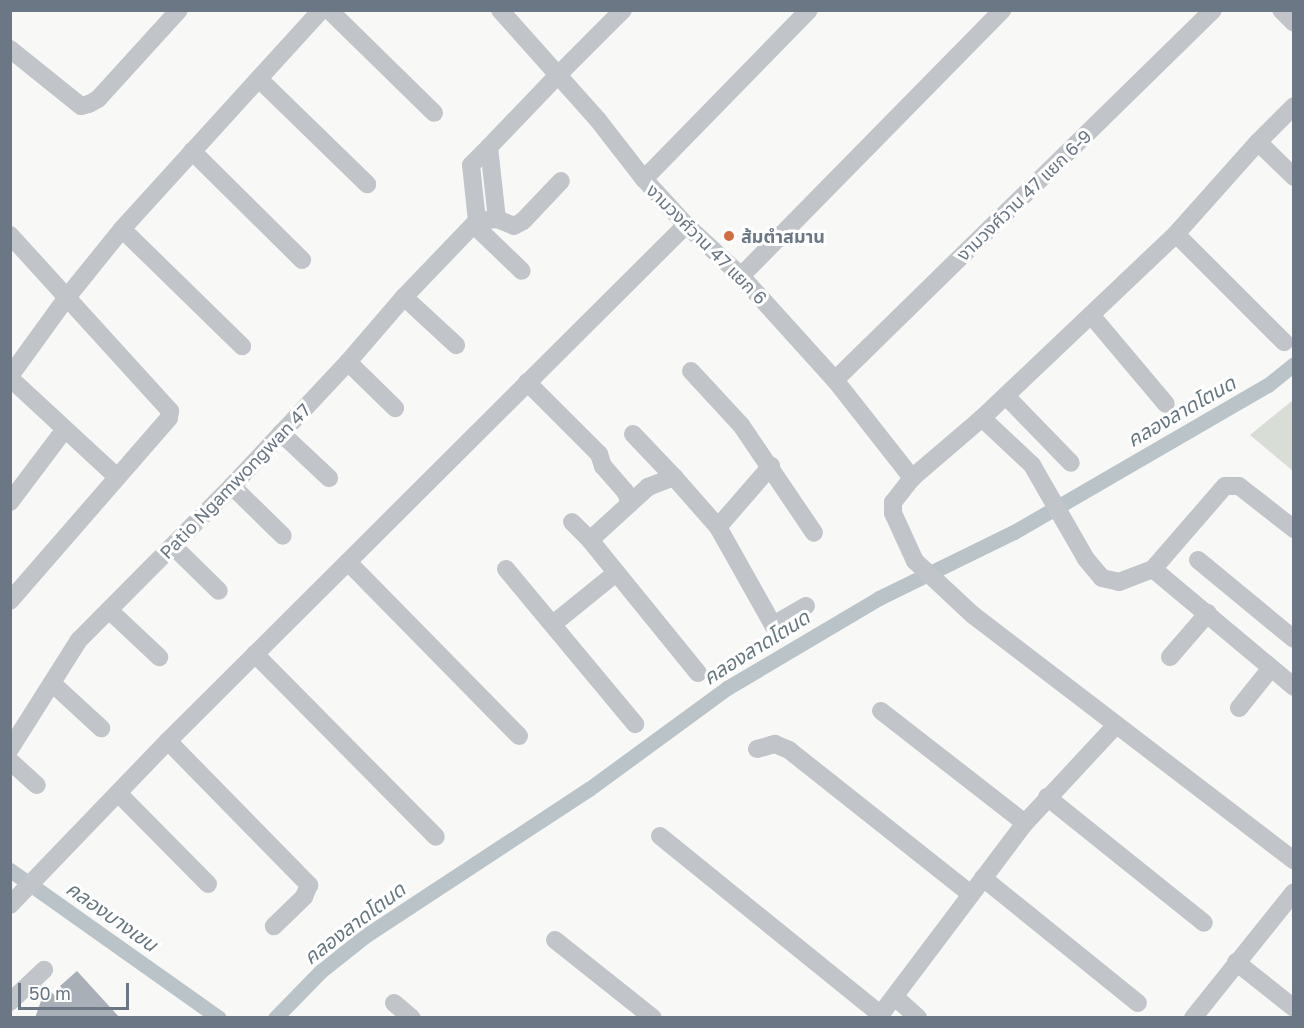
<!DOCTYPE html>
<meta charset="utf-8">
<style>
body{margin:0}
#map{position:relative;width:1304px;height:1028px;overflow:hidden;background:#f8f9f7;font-family:"Golos Text","Noto Sans Thai",sans-serif}
div>[style]{position:absolute}
.green>*{inset:0;background:#d8ddd6}
.canal>*{height:15px;margin:-7.5px;padding:0 7.5px;transform-origin:7.5px;border-radius:7.5px;background:#bac3c8}
.building>*{inset:0;background:#a9afb6}
.minor>*{height:18px;margin:-9px;padding:0 9px;transform-origin:9px;border-radius:9px;background:#c1c4c8}
.dots>*{width:16px;height:16px;translate:-50% -50%;box-sizing:border-box;border:3px solid #fff;border-radius:50%}
span{translate:-50% -50%;white-space:nowrap;text-align:center;line-height:1.15;-webkit-text-stroke:6px #fff;paint-order:stroke}
.street-label{font-size:18px;color:#6b7784}
.poi-label{font-size:18px;color:#6b7784;font-weight:700}
.left{translate:0 -50%;text-align:left}
.water-label{font-size:20px;color:#67777f;font-style:italic}
.frame{position:absolute;inset:0;border:12px solid #6b7784;pointer-events:none}
.scale{position:absolute;left:18px;top:983px;width:111px;height:27px;box-sizing:border-box;border:3px solid #6b7784;border-top:0;padding-left:8px;font-size:18px;line-height:21px;white-space:nowrap;color:#6b7784;-webkit-text-stroke:4px #fff;paint-order:stroke}
</style>
<div id="map">
<div class="green">
<div style="clip-path:polygon(1293px 400px,1293px 471px,1250px 435px)"></div>
</div>
<div class="canal">
<div style="left:10px;top:870px;width:256px;rotate:35.3deg"></div>
<div style="left:275px;top:1018px;width:66px;rotate:-45.6deg"></div>
<div style="left:321px;top:971px;width:56px;rotate:-38.5deg"></div>
<div style="left:365px;top:936px;width:268px;rotate:-33.3deg"></div>
<div style="left:589px;top:789px;width:171px;rotate:-36.2deg"></div>
<div style="left:727px;top:688px;width:177px;rotate:-30.6deg"></div>
<div style="left:879px;top:598px;width:150px;rotate:-26.1deg"></div>
<div style="left:1014px;top:532px;width:293px;rotate:-30.1deg"></div>
<div style="left:1268px;top:385px;width:33px;rotate:-39deg"></div>
</div>
<div class="building">
<div style="clip-path:polygon(77px 971px,120px 1018px,35px 1018px,41px 1001px,50px 991px,61px 1001px,68px 995px,60px 986px)"></div>
</div>
<div class="minor">
<div style="left:329px;top:10px;width:147px;rotate:44.4deg"></div>
<div style="left:500px;top:10px;width:147px;rotate:48.3deg"></div>
<div style="left:598px;top:120px;width:75px;rotate:52.1deg"></div>
<div style="left:644px;top:179px;width:62px;rotate:47.6deg"></div>
<div style="left:686px;top:225px;width:75px;rotate:42.8deg"></div>
<div style="left:741px;top:276px;width:140px;rotate:47.9deg"></div>
<div style="left:835px;top:380px;width:125px;rotate:51.8deg"></div>
<div style="left:1281px;top:10px;width:18px;rotate:45deg"></div>
<div style="left:10px;top:49px;width:91px;rotate:38.8deg"></div>
<div style="left:81px;top:106px;width:8px;rotate:-14deg"></div>
<div style="left:89px;top:104px;width:10px;rotate:-29deg"></div>
<div style="left:98px;top:99px;width:120px;rotate:-47.7deg"></div>
<div style="left:259px;top:79px;width:151px;rotate:44.2deg"></div>
<div style="left:1294px;top:106px;width:51px;rotate:135deg"></div>
<div style="left:1258px;top:142px;width:123px;rotate:131.7deg"></div>
<div style="left:1176px;top:234px;width:267px;rotate:136.5deg"></div>
<div style="left:982px;top:418px;width:92px;rotate:139.4deg"></div>
<div style="left:912px;top:478px;width:31px;rotate:128deg"></div>
<div style="left:893px;top:502px;width:11px;rotate:90deg"></div>
<div style="left:893px;top:513px;width:53px;rotate:65.4deg"></div>
<div style="left:915px;top:561px;width:79px;rotate:43deg"></div>
<div style="left:973px;top:615px;width:404px;rotate:37.4deg"></div>
<div style="left:1258px;top:142px;width:50px;rotate:44.2deg"></div>
<div style="left:489px;top:147px;width:72px;rotate:83.7deg"></div>
<div style="left:497px;top:219px;width:20px;rotate:174deg"></div>
<div style="left:477px;top:221px;width:56px;rotate:-96.1deg"></div>
<div style="left:471px;top:165px;width:25px;rotate:-45deg"></div>
<div style="left:489px;top:147px;width:100px;rotate:-46.2deg"></div>
<div style="left:558px;top:75px;width:92px;rotate:-45deg"></div>
<div style="left:192px;top:151px;width:155px;rotate:44.7deg"></div>
<div style="left:644px;top:179px;width:236px;rotate:-45.7deg"></div>
<div style="left:497px;top:219px;width:18px;rotate:22deg"></div>
<div style="left:514px;top:226px;width:10px;rotate:-29deg"></div>
<div style="left:523px;top:221px;width:55px;rotate:-46.5deg"></div>
<div style="left:474px;top:225px;width:66px;rotate:43.8deg"></div>
<div style="left:122px;top:229px;width:168px;rotate:44.3deg"></div>
<div style="left:1176px;top:234px;width:153px;rotate:45deg"></div>
<div style="left:10px;top:235px;width:238px;rotate:47.7deg"></div>
<div style="left:170px;top:411px;width:7px;rotate:98deg"></div>
<div style="left:169px;top:418px;width:242px;rotate:131deg"></div>
<div style="left:741px;top:276px;width:373px;rotate:-45.5deg"></div>
<div style="left:404px;top:297px;width:71px;rotate:42.7deg"></div>
<div style="left:1091px;top:315px;width:116px;rotate:49.9deg"></div>
<div style="left:348px;top:362px;width:66px;rotate:44.4deg"></div>
<div style="left:691px;top:371px;width:74px;rotate:47.2deg"></div>
<div style="left:741px;top:425px;width:130px;rotate:55.9deg"></div>
<div style="left:10px;top:376px;width:99px;rotate:-54.1deg"></div>
<div style="left:68px;top:296px;width:86px;rotate:-51.1deg"></div>
<div style="left:122px;top:229px;width:296px;rotate:-47.7deg"></div>
<div style="left:10px;top:378px;width:146px;rotate:42.8deg"></div>
<div style="left:835px;top:380px;width:529px;rotate:-44.39deg"></div>
<div style="left:527px;top:382px;width:102px;rotate:45deg"></div>
<div style="left:599px;top:454px;width:13px;rotate:72deg"></div>
<div style="left:603px;top:466px;width:33px;rotate:49deg"></div>
<div style="left:625px;top:491px;width:13px;rotate:67deg"></div>
<div style="left:1006px;top:396px;width:93px;rotate:45.9deg"></div>
<div style="left:982px;top:418px;width:69px;rotate:43.2deg"></div>
<div style="left:1032px;top:465px;width:108px;rotate:60.1deg"></div>
<div style="left:1086px;top:559px;width:25px;rotate:50deg"></div>
<div style="left:1102px;top:578px;width:17px;rotate:13deg"></div>
<div style="left:1119px;top:582px;width:36px;rotate:-21deg"></div>
<div style="left:1153px;top:569px;width:184px;rotate:39.9deg"></div>
<div style="left:281px;top:433px;width:66px;rotate:43.2deg"></div>
<div style="left:633px;top:434px;width:59px;rotate:46.4deg"></div>
<div style="left:232px;top:486px;width:71px;rotate:44.4deg"></div>
<div style="left:10px;top:502px;width:91px;rotate:-53deg"></div>
<div style="left:572px;top:522px;width:25px;rotate:45deg"></div>
<div style="left:718px;top:527px;width:81px;rotate:-49deg"></div>
<div style="left:173px;top:546px;width:64px;rotate:44.4deg"></div>
<div style="left:1198px;top:560px;width:124px;rotate:39.5deg"></div>
<div style="left:348px;top:562px;width:244px;rotate:45.5deg"></div>
<div style="left:506px;top:569px;width:202px;rotate:50.2deg"></div>
<div style="left:1153px;top:569px;width:110px;rotate:-49.1deg"></div>
<div style="left:1225px;top:486px;width:14px"></div>
<div style="left:1239px;top:486px;width:70px;rotate:38deg"></div>
<div style="left:109px;top:610px;width:69px;rotate:43.2deg"></div>
<div style="left:553px;top:624px;width:81px;rotate:-39deg"></div>
<div style="left:255px;top:654px;width:257px;rotate:45.3deg"></div>
<div style="left:1170px;top:657px;width:58px;rotate:-49.2deg"></div>
<div style="left:698px;top:673px;width:171px;rotate:-129.1deg"></div>
<div style="left:590px;top:540px;width:79px;rotate:-42.4deg"></div>
<div style="left:648px;top:487px;width:28px;rotate:-21deg"></div>
<div style="left:674px;top:477px;width:67px;rotate:48.7deg"></div>
<div style="left:718px;top:527px;width:112px;rotate:60.7deg"></div>
<div style="left:773px;top:625px;width:38px;rotate:-30deg"></div>
<div style="left:52px;top:683px;width:67px;rotate:42.6deg"></div>
<div style="left:1239px;top:708px;width:51px;rotate:-51.3deg"></div>
<div style="left:881px;top:711px;width:182px;rotate:37.9deg"></div>
<div style="left:168px;top:741px;width:202px;rotate:45.6deg"></div>
<div style="left:309px;top:885px;width:13px;rotate:113deg"></div>
<div style="left:304px;top:897px;width:42px;rotate:136deg"></div>
<div style="left:10px;top:749px;width:129px;rotate:-57.7deg"></div>
<div style="left:79px;top:640px;width:217px;rotate:-45.2deg"></div>
<div style="left:232px;top:486px;width:170px;rotate:-46.9deg"></div>
<div style="left:348px;top:362px;width:86px;rotate:-49.3deg"></div>
<div style="left:404px;top:297px;width:105px;rotate:-46.2deg"></div>
<div style="left:757px;top:749px;width:19px;rotate:-16deg"></div>
<div style="left:775px;top:744px;width:15px;rotate:23deg"></div>
<div style="left:789px;top:750px;width:232px;rotate:38.4deg"></div>
<div style="left:10px;top:761px;width:36px;rotate:42deg"></div>
<div style="left:118px;top:793px;width:128px;rotate:45.3deg"></div>
<div style="left:1047px;top:797px;width:201px;rotate:38.7deg"></div>
<div style="left:660px;top:836px;width:283px;rotate:39deg"></div>
<div style="left:983px;top:878px;width:199px;rotate:38.9deg"></div>
<div style="left:10px;top:905px;width:228px;rotate:-46.1deg"></div>
<div style="left:168px;top:741px;width:731px;rotate:-44.89deg"></div>
<div style="left:555px;top:940px;width:125px;rotate:38.5deg"></div>
<div style="left:1236px;top:962px;width:74px;rotate:38.4deg"></div>
<div style="left:895px;top:997px;width:31px;rotate:42deg"></div>
<div style="left:10px;top:1002px;width:47px;rotate:-43.3deg"></div>
<div style="left:394px;top:1003px;width:23px;rotate:40deg"></div>
<div style="left:878px;top:1018px;width:244px;rotate:-53deg"></div>
<div style="left:1025px;top:823px;width:134px;rotate:-47.1deg"></div>
<div style="left:1193px;top:1018px;width:161px;rotate:-51.3deg"></div>
</div>
<div class="dots">
<div style="left:729px;top:236px;background:#d16d3e"></div>
</div>
<div class="street-label">
<span style="left:1024px;top:195px;rotate:-44deg">งามวงศ์วาน 47 แยก 6-9</span>
<span style="left:707px;top:244px;rotate:45deg">งามวงศ์วาน 47 แยก 6</span>
<span style="left:235px;top:481px;rotate:-46deg">Patio Ngamwongwan 47</span>
</div>
<div class="poi-label">
<span class="left" style="left:741px;top:236px">ส้มตำสมาน</span>
</div>
<div class="water-label">
<span style="left:1181px;top:411px;rotate:-30deg">คลองลาดโตนด</span>
<span style="left:756px;top:647px;rotate:-32deg">คลองลาดโตนด</span>
<span style="left:112px;top:916px;rotate:35deg">คลองบางเขน</span>
<span style="left:354px;top:923px;rotate:-37deg">คลองลาดโตนด</span>
</div>
<div class="frame"></div>
<div class="scale">50 m</div>
</div>
